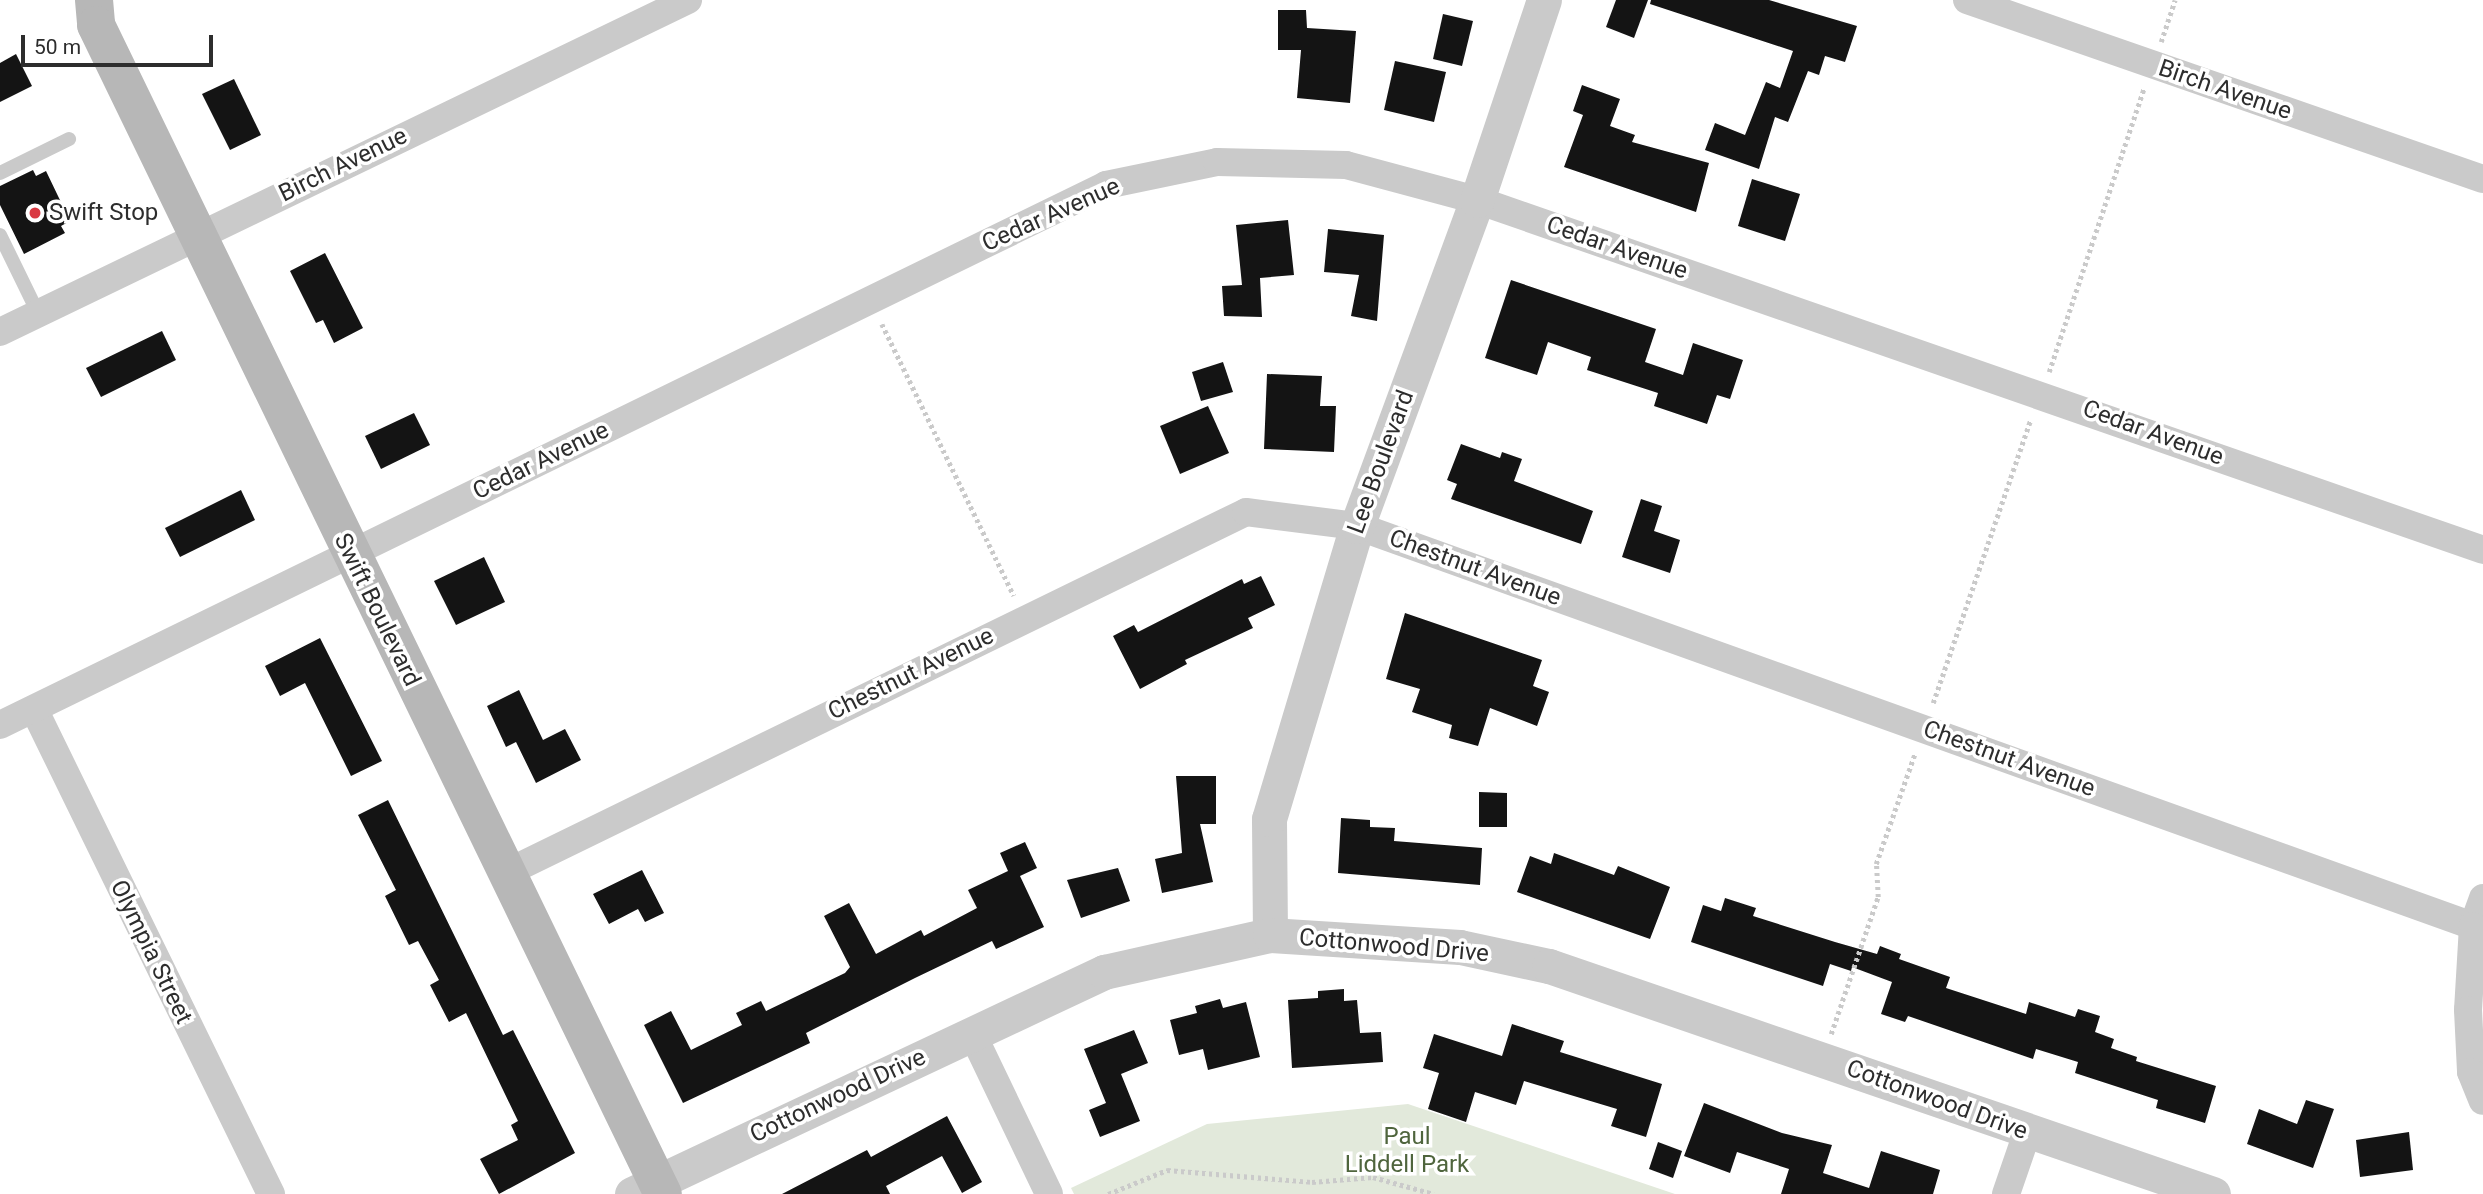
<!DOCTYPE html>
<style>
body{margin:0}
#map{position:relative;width:2483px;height:1194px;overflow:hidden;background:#fff;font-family:Roboto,sans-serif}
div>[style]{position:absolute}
.green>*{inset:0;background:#e2e9db}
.building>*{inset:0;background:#141414}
.path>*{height:4.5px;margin-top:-2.25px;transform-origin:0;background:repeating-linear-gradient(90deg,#cacaca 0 3.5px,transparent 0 7px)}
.service>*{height:14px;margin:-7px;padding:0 7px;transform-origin:7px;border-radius:7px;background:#cacaca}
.minor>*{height:28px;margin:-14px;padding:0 14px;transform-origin:14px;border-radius:14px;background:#cacaca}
.tertiary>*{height:35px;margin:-17.5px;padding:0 17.5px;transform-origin:17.5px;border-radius:17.5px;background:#cacaca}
.secondary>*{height:38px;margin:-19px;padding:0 19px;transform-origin:19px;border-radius:19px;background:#b7b7b7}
.dots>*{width:19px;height:19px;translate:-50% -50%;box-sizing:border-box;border:4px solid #fff;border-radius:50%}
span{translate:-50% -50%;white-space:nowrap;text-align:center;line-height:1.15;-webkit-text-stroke:7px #fff;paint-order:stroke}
.street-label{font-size:24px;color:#2d2d2d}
.poi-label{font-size:24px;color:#2d2d2d}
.left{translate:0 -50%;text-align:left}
.park-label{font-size:24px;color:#4f653d}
.scale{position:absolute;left:21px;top:35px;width:192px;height:32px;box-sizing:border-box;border:4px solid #2d2d2d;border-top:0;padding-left:9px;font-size:21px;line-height:24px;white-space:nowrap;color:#2d2d2d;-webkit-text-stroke:5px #fff;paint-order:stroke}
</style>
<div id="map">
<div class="green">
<div style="clip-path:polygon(1408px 1104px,1675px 1194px,1074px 1194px,1071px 1188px,1207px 1124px)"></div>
</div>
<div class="building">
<div style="clip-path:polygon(1616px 0,1648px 0,1634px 38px,1606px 27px)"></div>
<div style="clip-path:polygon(1651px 0,1769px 0,1857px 26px,1845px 62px,1825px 56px,1819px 75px,1808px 71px,1788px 122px,1775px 117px,1759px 169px,1705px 150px,1715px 123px,1745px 135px,1766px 82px,1780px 88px,1793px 51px,1650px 4px)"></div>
<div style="clip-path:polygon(1278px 10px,1306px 10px,1307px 28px,1356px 31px,1350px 103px,1297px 98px,1301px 50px,1278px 50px)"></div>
<div style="clip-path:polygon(1443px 14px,1473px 21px,1462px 66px,1433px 59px)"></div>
<div style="clip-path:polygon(16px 54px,32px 86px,0 102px,0 63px)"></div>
<div style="clip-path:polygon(1395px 61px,1446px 72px,1434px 122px,1384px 110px)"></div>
<div style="clip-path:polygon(234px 79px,261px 135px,230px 150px,202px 94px)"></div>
<div style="clip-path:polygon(1582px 85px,1620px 99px,1610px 126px,1635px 135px,1632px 142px,1709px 163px,1696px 212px,1564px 167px,1583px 115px,1573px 111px)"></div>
<div style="clip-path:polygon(33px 170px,36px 176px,46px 171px,70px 221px,61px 226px,65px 233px,24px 254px,0 205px,0 186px)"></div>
<div style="clip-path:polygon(1752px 179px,1800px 194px,1785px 241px,1738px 226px)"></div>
<div style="clip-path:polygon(1288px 220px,1294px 275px,1260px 278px,1262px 317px,1224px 316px,1222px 286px,1242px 285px,1236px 225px)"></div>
<div style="clip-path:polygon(1328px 229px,1384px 235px,1377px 321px,1351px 316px,1359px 275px,1324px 272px)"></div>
<div style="clip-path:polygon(325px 253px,363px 328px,334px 343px,323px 320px,316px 323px,290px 271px)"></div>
<div style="clip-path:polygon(1511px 280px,1656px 329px,1645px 362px,1683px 375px,1693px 343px,1743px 360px,1730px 399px,1717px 395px,1707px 424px,1654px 406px,1658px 393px,1587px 370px,1591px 357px,1548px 342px,1537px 375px,1485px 358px)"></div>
<div style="clip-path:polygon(162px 331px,176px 360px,101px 397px,86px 368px)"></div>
<div style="clip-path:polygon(1223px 362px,1233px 392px,1201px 401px,1192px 372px)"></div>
<div style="clip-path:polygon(1267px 374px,1322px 376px,1320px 406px,1336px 406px,1334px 452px,1264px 449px)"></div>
<div style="clip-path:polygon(1208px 406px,1229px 453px,1180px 474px,1160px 426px)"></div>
<div style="clip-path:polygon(414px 413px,430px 445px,381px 469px,365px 436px)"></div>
<div style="clip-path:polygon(1461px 444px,1500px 458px,1502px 452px,1522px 459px,1514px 481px,1593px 511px,1581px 544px,1451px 499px,1457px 484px,1447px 480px)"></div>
<div style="clip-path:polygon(241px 490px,255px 520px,180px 557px,165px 528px)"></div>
<div style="clip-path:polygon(1641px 499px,1662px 506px,1654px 531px,1680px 540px,1670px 573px,1622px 557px)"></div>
<div style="clip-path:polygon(484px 557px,505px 602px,456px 625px,434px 581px)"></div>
<div style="clip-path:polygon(1261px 576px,1275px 605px,1248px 618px,1253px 628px,1185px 660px,1187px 664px,1140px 689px,1113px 636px,1134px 625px,1138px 632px,1242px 579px,1244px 584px)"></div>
<div style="clip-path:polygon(1405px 613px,1542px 660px,1533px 686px,1549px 692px,1537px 726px,1490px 708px,1478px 746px,1449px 738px,1452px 725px,1412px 712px,1420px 689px,1386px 679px)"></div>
<div style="clip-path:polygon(320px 638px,382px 761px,351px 776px,305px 683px,280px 696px,265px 666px)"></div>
<div style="clip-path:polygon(519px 690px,543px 740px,565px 729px,581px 760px,536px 783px,516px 742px,506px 747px,487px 706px)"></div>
<div style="clip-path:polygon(1176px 776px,1216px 776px,1216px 824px,1200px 824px,1213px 882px,1162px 893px,1155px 859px,1182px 853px)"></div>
<div style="clip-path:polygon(1479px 792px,1507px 793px,1507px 827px,1479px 827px)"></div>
<div style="clip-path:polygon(388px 800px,503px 1035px,513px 1030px,575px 1153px,499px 1194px,480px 1159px,518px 1140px,511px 1125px,518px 1121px,466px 1013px,449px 1022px,430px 985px,439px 980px,418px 941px,409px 945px,385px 896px,396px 890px,358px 815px)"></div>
<div style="clip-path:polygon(1341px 818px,1370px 820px,1370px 827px,1395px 828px,1394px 841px,1482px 848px,1480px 885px,1338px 873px)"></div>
<div style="clip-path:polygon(1025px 842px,1037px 868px,1020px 876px,1044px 927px,996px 949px,992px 941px,915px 978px,806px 1033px,810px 1043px,683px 1103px,644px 1025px,671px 1011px,691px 1050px,742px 1025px,736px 1013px,761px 1001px,766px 1011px,845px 973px,850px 967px,824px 916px,849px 903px,876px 954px,921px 930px,924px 936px,977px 908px,968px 890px,1008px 871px,1000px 853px)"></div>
<div style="clip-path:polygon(1554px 853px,1614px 875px,1618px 866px,1670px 887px,1650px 939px,1517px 892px,1530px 856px,1551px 864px)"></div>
<div style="clip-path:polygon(1118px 868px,1130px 901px,1081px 918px,1067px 880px)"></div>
<div style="clip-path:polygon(642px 870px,664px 913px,645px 922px,638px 909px,609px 924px,593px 894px)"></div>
<div style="clip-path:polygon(1725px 898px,1756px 908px,1753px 916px,1835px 942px,1877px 954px,1880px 946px,1901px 954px,1899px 959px,1950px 977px,1946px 988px,2026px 1014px,2029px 1002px,2075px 1017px,2078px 1009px,2100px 1016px,2095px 1032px,2114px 1039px,2111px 1048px,2137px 1057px,2136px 1061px,2216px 1086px,2205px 1123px,2156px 1108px,2158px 1100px,2075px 1073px,2078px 1062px,2036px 1049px,2033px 1059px,1908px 1016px,1905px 1022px,1881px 1014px,1892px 982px,1852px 967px,1851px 971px,1830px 964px,1823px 986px,1691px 942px,1703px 905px,1721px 911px)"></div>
<div style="clip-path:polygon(1344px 989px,1344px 1001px,1357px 1000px,1360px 1033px,1381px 1032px,1383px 1062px,1292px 1068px,1288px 1000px,1318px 998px,1318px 991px)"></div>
<div style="clip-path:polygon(1220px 999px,1223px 1008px,1246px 1002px,1260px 1057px,1208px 1070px,1203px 1049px,1179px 1055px,1170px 1020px,1197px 1013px,1195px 1006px)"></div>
<div style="clip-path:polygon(1512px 1024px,1564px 1041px,1560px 1052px,1662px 1084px,1646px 1137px,1611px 1126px,1617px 1109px,1524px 1081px,1516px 1105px,1475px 1092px,1466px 1122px,1428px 1109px,1439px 1073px,1423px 1068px,1434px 1034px,1502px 1056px)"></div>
<div style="clip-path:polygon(1134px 1030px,1148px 1063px,1121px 1074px,1140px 1121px,1100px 1137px,1089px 1110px,1106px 1103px,1084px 1049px)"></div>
<div style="clip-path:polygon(2306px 1100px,2334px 1109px,2313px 1168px,2247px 1144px,2259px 1109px,2297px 1124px)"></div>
<div style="clip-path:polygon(1704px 1103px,1782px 1133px,1832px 1145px,1823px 1173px,1869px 1188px,1881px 1151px,1940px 1170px,1933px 1194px,1781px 1194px,1789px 1169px,1737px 1152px,1730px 1173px,1684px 1156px)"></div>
<div style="clip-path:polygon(947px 1116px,982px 1182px,962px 1193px,942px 1156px,886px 1186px,890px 1194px,782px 1194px,867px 1150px,871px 1157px)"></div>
<div style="clip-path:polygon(2409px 1132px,2413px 1170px,2360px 1177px,2356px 1140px)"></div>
<div style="clip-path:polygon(1658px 1142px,1682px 1151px,1673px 1178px,1649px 1169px)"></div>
</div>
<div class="path">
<div style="left:2161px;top:42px;width:44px;rotate:-71.6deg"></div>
<div style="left:882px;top:324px;width:302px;rotate:64.1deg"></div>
<div style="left:2049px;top:372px;width:299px;rotate:-71.5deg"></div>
<div style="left:1933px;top:703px;width:300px;rotate:-71deg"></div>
<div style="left:1831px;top:1034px;width:145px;rotate:-71.1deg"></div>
<div style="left:1878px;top:897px;width:33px;rotate:-93deg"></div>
<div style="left:1876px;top:864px;width:118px;rotate:-70.6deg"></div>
<div style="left:1108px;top:1194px;width:64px;rotate:-22.1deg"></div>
<div style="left:1167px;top:1170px;width:145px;rotate:4.7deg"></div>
<div style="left:1312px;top:1182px;width:61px;rotate:-4.7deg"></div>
<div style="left:1373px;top:1177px;width:63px;rotate:15.6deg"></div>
</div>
<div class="service">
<div style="left:0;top:173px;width:77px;rotate:-26.2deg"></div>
<div style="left:0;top:235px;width:87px;rotate:64deg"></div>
</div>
<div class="minor">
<div style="left:1967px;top:0;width:546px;rotate:19.13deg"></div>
<div style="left:0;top:332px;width:764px;rotate:-25.76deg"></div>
<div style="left:34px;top:709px;width:540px;rotate:63.96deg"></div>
<div style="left:0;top:725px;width:1231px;rotate:-26.02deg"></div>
<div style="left:1106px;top:185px;width:113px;rotate:-11.7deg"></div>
<div style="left:1217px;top:162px;width:129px;rotate:1.3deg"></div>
<div style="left:1346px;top:165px;width:136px;rotate:15deg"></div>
<div style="left:1477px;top:200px;width:1065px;rotate:19.18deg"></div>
<div style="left:506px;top:873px;width:823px;rotate:-26deg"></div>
<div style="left:1246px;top:512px;width:112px;rotate:7.2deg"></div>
<div style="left:1357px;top:526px;width:1186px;rotate:19.72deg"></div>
<div style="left:2483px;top:898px;width:30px;rotate:110deg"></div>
<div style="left:2473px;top:926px;width:84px;rotate:93.4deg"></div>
<div style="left:2468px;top:1010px;width:62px;rotate:87.2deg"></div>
<div style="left:2471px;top:1072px;width:31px;rotate:68deg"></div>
<div style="left:972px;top:1033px;width:178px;rotate:64.4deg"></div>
<div style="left:2006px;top:1194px;width:65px;rotate:-71deg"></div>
</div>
<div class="tertiary">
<div style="left:1270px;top:935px;width:116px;rotate:-90.5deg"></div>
<div style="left:1269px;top:819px;width:306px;rotate:-73.3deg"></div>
<div style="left:1357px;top:526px;width:347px;rotate:-69.8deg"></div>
<div style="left:1477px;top:200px;width:211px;rotate:-71.5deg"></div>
<div style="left:632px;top:1194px;width:522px;rotate:-25.19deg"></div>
<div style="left:1104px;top:972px;width:170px;rotate:-12.6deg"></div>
<div style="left:1270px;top:935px;width:190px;rotate:3.6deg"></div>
<div style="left:1460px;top:947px;width:91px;rotate:12.1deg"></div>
<div style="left:1549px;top:966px;width:702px;rotate:18.95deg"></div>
</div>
<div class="secondary">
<div style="left:94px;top:0;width:25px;rotate:85deg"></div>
<div style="left:96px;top:25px;width:1299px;rotate:64.13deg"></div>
</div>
<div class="dots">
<div style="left:35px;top:213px;background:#d93942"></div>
</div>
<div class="street-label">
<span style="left:2225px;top:90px;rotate:19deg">Birch Avenue</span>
<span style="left:343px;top:165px;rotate:-26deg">Birch Avenue</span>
<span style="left:1051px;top:215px;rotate:-24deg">Cedar Avenue</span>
<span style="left:1617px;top:248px;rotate:19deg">Cedar Avenue</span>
<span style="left:2153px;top:433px;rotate:20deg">Cedar Avenue</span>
<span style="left:541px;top:461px;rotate:-26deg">Cedar Avenue</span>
<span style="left:1381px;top:462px;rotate:-70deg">Lee Boulevard</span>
<span style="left:1475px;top:568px;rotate:20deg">Chestnut Avenue</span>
<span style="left:377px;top:610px;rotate:64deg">Swift Boulevard</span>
<span style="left:911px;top:674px;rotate:-26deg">Chestnut Avenue</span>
<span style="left:2009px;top:759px;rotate:20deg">Chestnut Avenue</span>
<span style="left:1394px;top:946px;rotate:5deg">Cottonwood Drive</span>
<span style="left:151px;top:952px;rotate:64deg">Olympia Street</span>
<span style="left:838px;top:1096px;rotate:-25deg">Cottonwood Drive</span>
<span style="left:1937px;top:1100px;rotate:20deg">Cottonwood Drive</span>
</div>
<div class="poi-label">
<span class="left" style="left:49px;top:213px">Swift Stop</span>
</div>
<div class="park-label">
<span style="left:1407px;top:1151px">Paul<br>Liddell Park</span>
</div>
<div class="scale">50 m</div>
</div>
